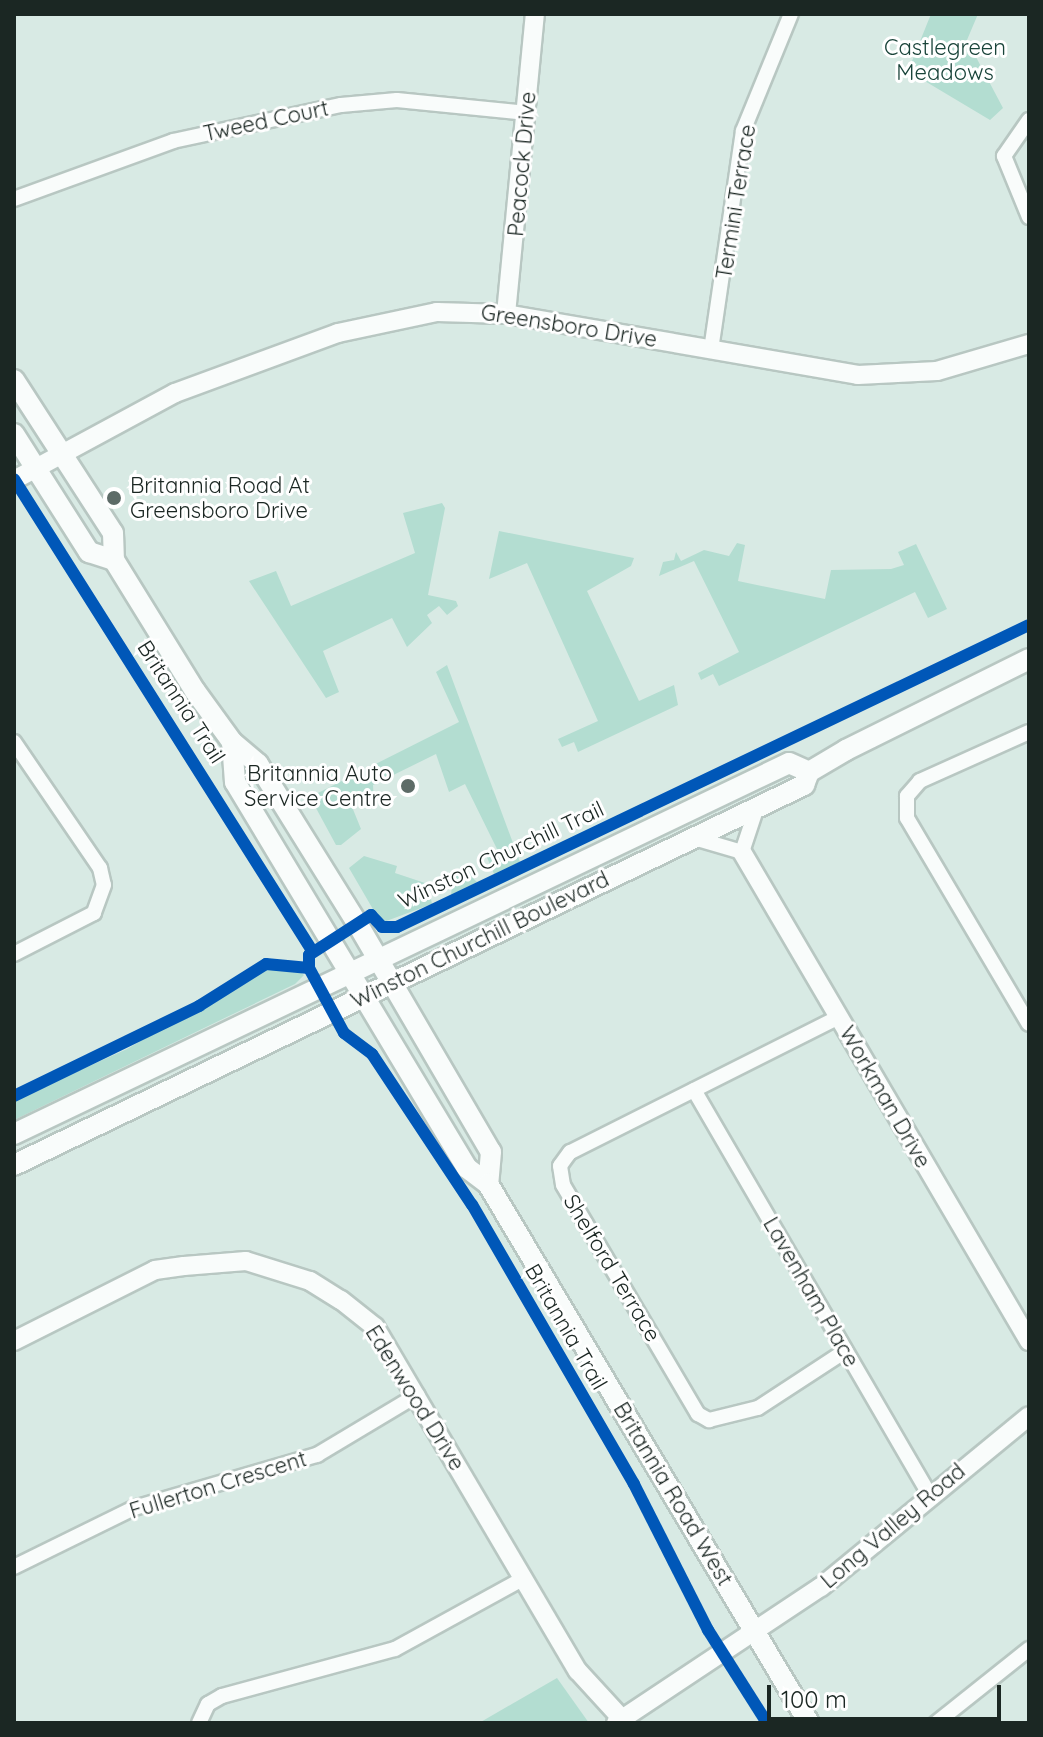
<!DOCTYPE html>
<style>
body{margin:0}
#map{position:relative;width:1043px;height:1737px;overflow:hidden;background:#d8eae4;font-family:Quicksand,sans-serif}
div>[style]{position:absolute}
.green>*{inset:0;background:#b3ddd1}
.roads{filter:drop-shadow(2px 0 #b8c7c2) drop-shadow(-2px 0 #b8c7c2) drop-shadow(0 2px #b8c7c2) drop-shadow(0 -2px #b8c7c2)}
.minor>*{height:14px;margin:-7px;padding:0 7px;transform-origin:7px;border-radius:7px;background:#f9fcfb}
.tertiary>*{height:18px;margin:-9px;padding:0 9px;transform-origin:9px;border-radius:9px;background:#f9fcfb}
.secondary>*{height:20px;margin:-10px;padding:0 10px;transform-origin:10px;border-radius:10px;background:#f9fcfb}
.cycleway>*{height:12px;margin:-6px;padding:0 6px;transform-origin:6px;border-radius:6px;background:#0057b8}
.dots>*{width:22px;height:22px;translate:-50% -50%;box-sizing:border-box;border:4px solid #fff;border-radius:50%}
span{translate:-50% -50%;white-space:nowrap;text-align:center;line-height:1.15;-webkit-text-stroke:6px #fff;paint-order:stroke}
.park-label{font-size:22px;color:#19443a}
.street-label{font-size:22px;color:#1b2723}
.poi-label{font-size:22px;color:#1b2723}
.left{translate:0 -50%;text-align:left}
.right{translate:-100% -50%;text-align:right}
.frame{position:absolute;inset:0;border:16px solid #1b2723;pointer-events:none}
.scale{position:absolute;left:767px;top:1685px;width:234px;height:36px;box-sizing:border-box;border:4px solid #1b2723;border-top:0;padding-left:10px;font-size:24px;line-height:28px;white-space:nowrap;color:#1b2723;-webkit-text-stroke:6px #fff;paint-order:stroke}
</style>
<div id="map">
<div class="green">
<div style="clip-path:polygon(931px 14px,978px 14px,967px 40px,1003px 108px,990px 120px,908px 71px)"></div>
<div style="clip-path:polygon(442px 503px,445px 508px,428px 595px,456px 601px,458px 606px,447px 615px,439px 606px,427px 615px,432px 623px,407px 647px,392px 618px,323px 651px,339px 692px,326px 698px,249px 581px,276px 571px,291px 606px,415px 553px,403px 513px)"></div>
<div style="clip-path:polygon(499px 531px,634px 558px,631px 566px,587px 591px,639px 701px,674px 685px,678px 705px,578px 752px,574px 742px,562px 747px,558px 739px,598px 721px,527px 563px,489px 579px)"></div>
<div style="clip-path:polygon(737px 543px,745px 545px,738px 581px,825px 599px,831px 570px,891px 569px,904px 565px,898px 552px,916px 544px,947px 609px,928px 618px,915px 592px,719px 686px,713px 674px,701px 680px,698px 673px,739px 652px,694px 561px,659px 576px,663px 562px,674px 560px,676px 552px,681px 561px,704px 550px,729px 556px)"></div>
<div style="clip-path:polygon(447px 665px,520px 862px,494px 874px,486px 855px,497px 849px,465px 784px,449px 792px,436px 754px,373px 785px,374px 804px,368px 793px,350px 802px,361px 829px,341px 845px,336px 845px,310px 797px,459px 722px,436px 672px)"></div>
<div style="clip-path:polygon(364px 856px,397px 866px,395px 873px,428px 884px,432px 904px,381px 923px,349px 868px)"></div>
<div style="clip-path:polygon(464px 870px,477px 882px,451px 895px,453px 876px)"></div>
<div style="clip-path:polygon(266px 969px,296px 969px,304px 975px,295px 984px,14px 1120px,14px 1100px,127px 1049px)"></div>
<div style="clip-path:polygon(557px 1678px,589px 1723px,479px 1723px)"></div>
</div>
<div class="roads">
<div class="minor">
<div style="left:1029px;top:120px;width:44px;rotate:124.8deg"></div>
<div style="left:1004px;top:156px;width:66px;rotate:67.7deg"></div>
<div style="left:14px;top:199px;width:169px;rotate:-20deg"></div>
<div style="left:173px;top:141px;width:172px;rotate:-12.1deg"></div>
<div style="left:341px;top:105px;width:56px;rotate:-5.1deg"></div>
<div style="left:397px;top:100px;width:131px;rotate:5.7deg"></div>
<div style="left:711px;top:350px;width:221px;rotate:-81.7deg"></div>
<div style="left:743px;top:131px;width:126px;rotate:-67.7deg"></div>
<div style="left:1029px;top:732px;width:120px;rotate:155.8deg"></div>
<div style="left:920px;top:781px;width:20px;rotate:131deg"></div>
<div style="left:907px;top:796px;width:22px;rotate:90deg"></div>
<div style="left:907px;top:818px;width:239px;rotate:59.4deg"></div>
<div style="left:14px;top:742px;width:153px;rotate:55.7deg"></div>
<div style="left:100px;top:868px;width:17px;rotate:77deg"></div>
<div style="left:104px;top:885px;width:30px;rotate:110deg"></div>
<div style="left:94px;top:913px;width:90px;rotate:152.9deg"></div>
<div style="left:694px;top:838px;width:50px;rotate:16.3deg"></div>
<div style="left:742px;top:852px;width:47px;rotate:-71.6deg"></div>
<div style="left:839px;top:1017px;width:301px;rotate:153.3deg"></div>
<div style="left:570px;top:1152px;width:17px;rotate:126deg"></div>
<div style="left:560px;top:1166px;width:19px;rotate:81deg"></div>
<div style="left:563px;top:1185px;width:266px;rotate:59.5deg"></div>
<div style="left:698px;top:1414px;width:13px;rotate:29deg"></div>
<div style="left:709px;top:1420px;width:50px;rotate:-13.8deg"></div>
<div style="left:758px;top:1408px;width:104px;rotate:-33.2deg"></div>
<div style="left:694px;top:1090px;width:467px;rotate:59.8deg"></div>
<div style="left:14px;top:1567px;width:134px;rotate:-26.2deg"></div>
<div style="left:134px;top:1508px;width:191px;rotate:-16.2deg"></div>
<div style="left:317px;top:1455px;width:117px;rotate:-31deg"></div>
<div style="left:199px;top:1723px;width:21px;rotate:-65deg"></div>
<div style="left:208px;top:1704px;width:16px;rotate:-30deg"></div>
<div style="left:222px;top:1696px;width:179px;rotate:-15.2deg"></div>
<div style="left:395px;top:1649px;width:147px;rotate:-28.8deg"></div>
<div style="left:936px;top:1723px;width:119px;rotate:-38.5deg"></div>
</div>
<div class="tertiary">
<div style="left:506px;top:314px;width:301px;rotate:-84.5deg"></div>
<div style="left:14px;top:480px;width:183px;rotate:-28.4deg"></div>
<div style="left:175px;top:393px;width:174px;rotate:-20.2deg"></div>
<div style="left:338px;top:333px;width:101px;rotate:-12deg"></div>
<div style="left:437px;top:312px;width:69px;rotate:1.7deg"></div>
<div style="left:506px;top:314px;width:357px;rotate:9.8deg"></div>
<div style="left:858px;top:375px;width:79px;rotate:-2.9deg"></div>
<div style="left:937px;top:371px;width:96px;rotate:-16.4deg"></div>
<div style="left:742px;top:852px;width:567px;rotate:59.59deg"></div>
<div style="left:14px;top:1341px;width:158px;rotate:-26.7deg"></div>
<div style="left:155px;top:1270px;width:29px;rotate:-8deg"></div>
<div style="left:184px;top:1266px;width:62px;rotate:-4.6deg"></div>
<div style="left:246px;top:1261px;width:67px;rotate:17.4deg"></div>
<div style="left:310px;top:1281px;width:36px;rotate:32deg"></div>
<div style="left:341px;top:1300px;width:43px;rotate:38.5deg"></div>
<div style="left:375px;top:1327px;width:399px;rotate:59.5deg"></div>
<div style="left:578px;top:1671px;width:64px;rotate:47.5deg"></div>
<div style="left:616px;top:1723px;width:246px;rotate:-33.6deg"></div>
<div style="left:821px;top:1587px;width:269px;rotate:-39.4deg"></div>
</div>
<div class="secondary">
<div style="left:14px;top:380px;width:182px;rotate:57.1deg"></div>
<div style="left:113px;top:533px;width:27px;rotate:88deg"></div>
<div style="left:114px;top:560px;width:154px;rotate:58.3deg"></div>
<div style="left:195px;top:691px;width:63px;rotate:54deg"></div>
<div style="left:232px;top:742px;width:34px;rotate:40deg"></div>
<div style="left:258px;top:764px;width:187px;rotate:58.1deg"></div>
<div style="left:357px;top:923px;width:265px;rotate:59.7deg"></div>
<div style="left:491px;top:1152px;width:32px;rotate:95deg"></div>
<div style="left:14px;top:434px;width:140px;rotate:57.6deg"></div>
<div style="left:89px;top:552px;width:26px;rotate:18deg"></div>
<div style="left:232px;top:742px;width:40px;rotate:85.7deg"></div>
<div style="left:235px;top:782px;width:450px;rotate:59deg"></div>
<div style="left:467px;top:1168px;width:26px;rotate:37deg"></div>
<div style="left:488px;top:1184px;width:627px;rotate:59.22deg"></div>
<div style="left:14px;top:1134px;width:859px;rotate:-25.58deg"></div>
<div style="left:789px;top:763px;width:22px;rotate:24deg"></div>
<div style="left:14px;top:1165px;width:877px;rotate:-25.69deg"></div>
<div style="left:804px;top:785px;width:14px;rotate:-69deg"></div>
<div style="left:809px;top:772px;width:43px;rotate:-30.7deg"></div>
<div style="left:846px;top:750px;width:204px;rotate:-26.4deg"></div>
</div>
</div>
<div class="cycleway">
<div style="left:14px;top:479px;width:556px;rotate:57.71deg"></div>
<div style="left:14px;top:1096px;width:206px;rotate:-25.9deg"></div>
<div style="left:199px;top:1006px;width:79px;rotate:-32.1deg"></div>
<div style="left:266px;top:964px;width:43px;rotate:5.3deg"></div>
<div style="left:767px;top:1723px;width:110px;rotate:-122.4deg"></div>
<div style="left:708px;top:1630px;width:164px;rotate:-116.9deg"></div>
<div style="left:634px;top:1484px;width:323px;rotate:-120.1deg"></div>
<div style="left:472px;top:1205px;width:181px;rotate:-123.5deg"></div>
<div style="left:372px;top:1054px;width:35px;rotate:-143deg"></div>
<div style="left:344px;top:1033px;width:74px;rotate:-118.3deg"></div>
<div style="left:309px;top:968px;width:13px;rotate:-90deg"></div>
<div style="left:309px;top:955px;width:74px;rotate:-32.8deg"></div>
<div style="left:371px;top:915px;width:16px;rotate:47deg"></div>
<div style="left:382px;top:927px;width:15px"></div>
<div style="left:397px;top:927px;width:700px;rotate:-25.54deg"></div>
</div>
<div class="dots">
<div style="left:114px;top:498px;background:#5d6b67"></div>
<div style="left:408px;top:786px;background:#5d6b67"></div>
</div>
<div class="park-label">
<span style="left:945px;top:60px">Castlegreen<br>Meadows</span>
</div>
<div class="street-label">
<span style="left:266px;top:121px;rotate:-12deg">Tweed Court</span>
<span style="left:522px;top:164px;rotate:-85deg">Peacock Drive</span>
<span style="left:736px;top:202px;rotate:-81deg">Termini Terrace</span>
<span style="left:569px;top:326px;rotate:9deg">Greensboro Drive</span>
<span style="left:181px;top:702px;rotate:57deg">Britannia Trail</span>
<span style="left:501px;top:855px;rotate:-25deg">Winston Churchill Trail</span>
<span style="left:480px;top:940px;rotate:-26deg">Winston Churchill Boulevard</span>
<span style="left:885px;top:1097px;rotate:60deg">Workman Drive</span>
<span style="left:612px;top:1268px;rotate:59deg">Shelford Terrace</span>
<span style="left:811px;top:1292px;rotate:60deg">Lavenham Place</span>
<span style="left:566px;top:1327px;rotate:60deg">Britannia Trail</span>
<span style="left:415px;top:1398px;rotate:58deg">Edenwood Drive</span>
<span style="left:218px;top:1485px;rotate:-17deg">Fullerton Crescent</span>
<span style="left:673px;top:1494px;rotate:59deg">Britannia Road West</span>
<span style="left:893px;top:1526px;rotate:-40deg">Long Valley Road</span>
</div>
<div class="poi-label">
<span class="left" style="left:130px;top:498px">Britannia Road At<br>Greensboro Drive</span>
<span class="right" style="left:392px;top:786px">Britannia Auto<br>Service Centre</span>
</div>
<div class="frame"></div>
<div class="scale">100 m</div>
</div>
